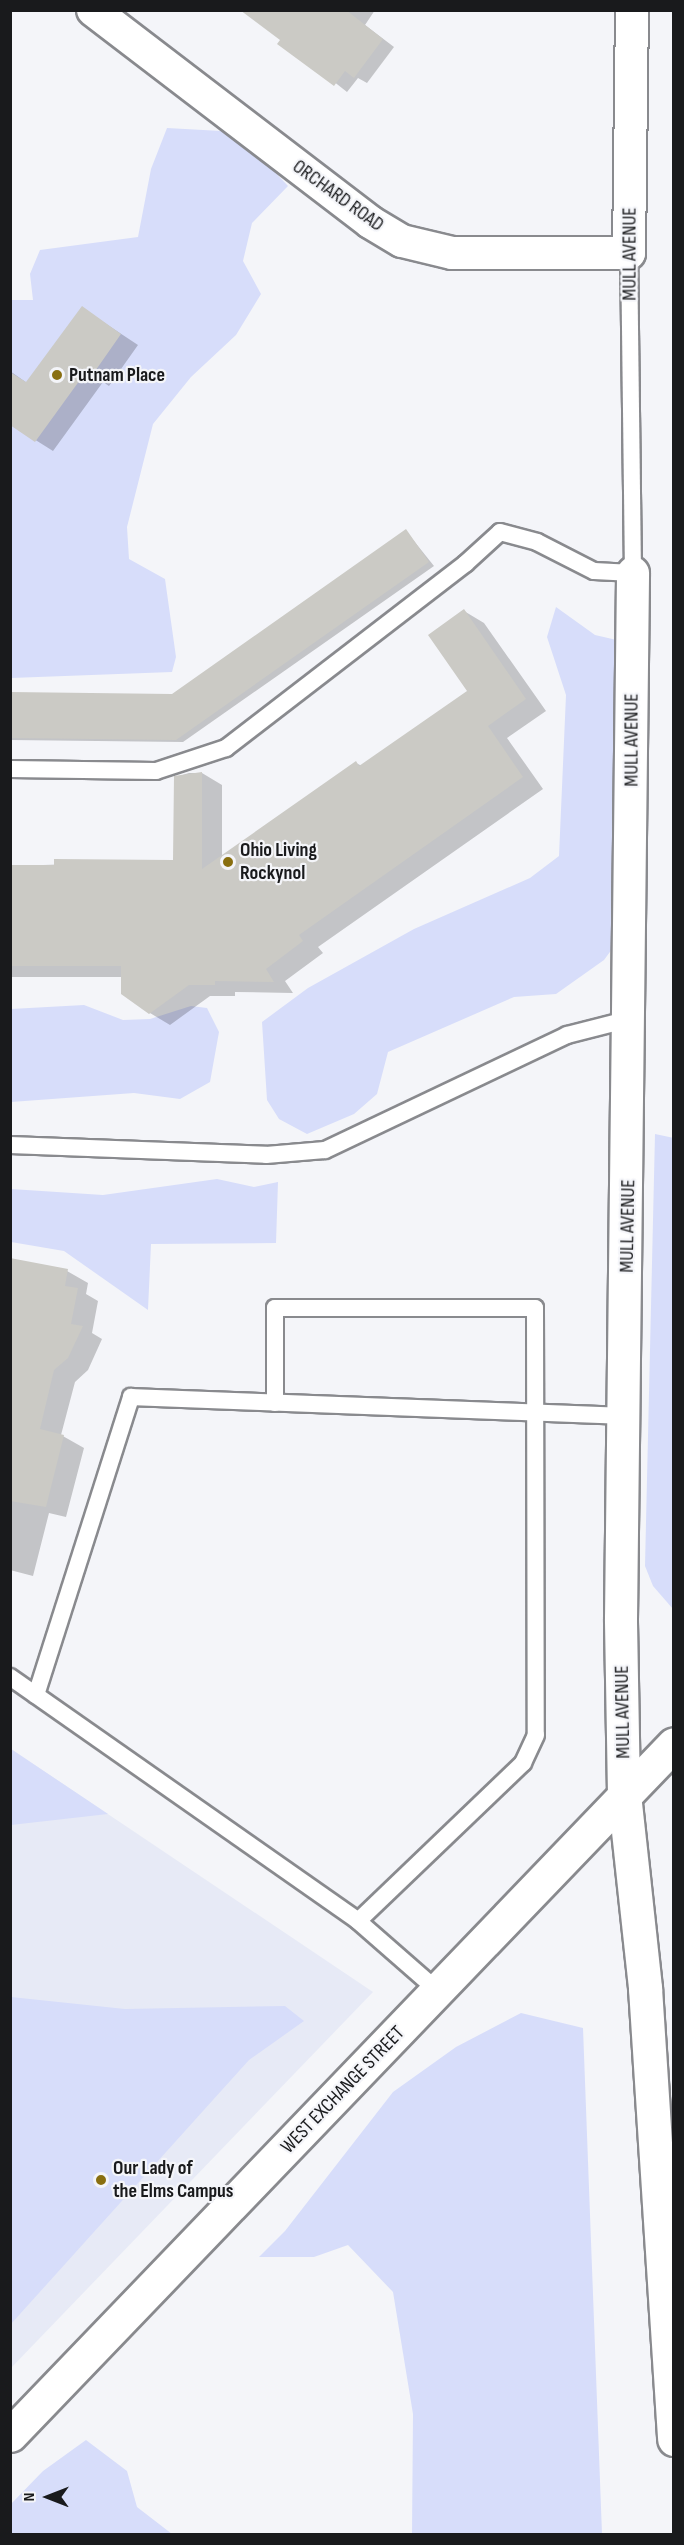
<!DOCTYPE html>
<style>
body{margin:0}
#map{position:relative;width:684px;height:2545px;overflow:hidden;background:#f4f5f9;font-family:"Sofia Sans Condensed",sans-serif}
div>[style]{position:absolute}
.built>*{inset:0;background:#e7eaf6}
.green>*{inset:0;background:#d7ddfa}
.shadow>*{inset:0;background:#0003}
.building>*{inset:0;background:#cbcac5}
.roads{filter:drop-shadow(2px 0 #898a8e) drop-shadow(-2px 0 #898a8e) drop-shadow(0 2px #898a8e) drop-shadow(0 -2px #898a8e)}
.service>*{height:16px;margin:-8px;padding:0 8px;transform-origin:8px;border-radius:8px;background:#fff}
.minor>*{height:32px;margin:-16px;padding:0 16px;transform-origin:16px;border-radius:16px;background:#fff}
.tertiary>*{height:33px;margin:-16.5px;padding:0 16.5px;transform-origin:16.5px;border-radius:16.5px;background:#fff}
.primary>*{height:33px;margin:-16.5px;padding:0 16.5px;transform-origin:16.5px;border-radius:16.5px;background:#fff}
.dots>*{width:16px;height:16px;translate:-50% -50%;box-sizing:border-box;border:3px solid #f4f5f9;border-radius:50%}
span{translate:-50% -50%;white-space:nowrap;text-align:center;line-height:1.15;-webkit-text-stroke:4.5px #f4f5f9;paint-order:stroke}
.street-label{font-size:20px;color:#191a1c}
.poi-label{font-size:20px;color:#191a1c;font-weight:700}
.left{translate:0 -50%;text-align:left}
.frame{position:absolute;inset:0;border:12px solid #191a1c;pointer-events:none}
.north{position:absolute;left:18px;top:2467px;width:60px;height:60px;-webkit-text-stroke:4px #f4f5f9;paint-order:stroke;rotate:270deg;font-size:16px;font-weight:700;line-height:24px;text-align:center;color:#191a1c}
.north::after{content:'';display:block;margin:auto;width:21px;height:27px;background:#191a1c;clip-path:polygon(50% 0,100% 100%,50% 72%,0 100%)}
</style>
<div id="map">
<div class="built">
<div style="clip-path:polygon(11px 1749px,373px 1992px,11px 2368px)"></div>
</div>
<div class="green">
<div style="clip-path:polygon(167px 128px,221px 131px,271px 168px,288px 186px,252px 223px,243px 261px,261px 294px,236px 335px,191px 377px,153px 424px,127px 527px,129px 559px,165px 579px,176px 657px,172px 672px,11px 678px,10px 300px,33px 300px,30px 274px,40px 250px,138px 237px,151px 169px)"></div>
<div style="clip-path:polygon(556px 607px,595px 635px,621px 641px,618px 941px,604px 960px,556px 994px,514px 997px,388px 1052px,377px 1094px,354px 1114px,307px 1134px,279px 1119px,267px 1100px,262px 1022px,308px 988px,414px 929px,530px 878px,559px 856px,566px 695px,547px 637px)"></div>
<div style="clip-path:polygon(84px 1005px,123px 1020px,150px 1019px,191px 1006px,207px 1008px,219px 1032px,210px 1082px,180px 1099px,134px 1093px,11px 1102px,11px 1009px)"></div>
<div style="clip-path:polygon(655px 1134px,674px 1138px,673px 1609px,653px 1586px,645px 1566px)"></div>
<div style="clip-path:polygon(217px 1179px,254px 1187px,278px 1182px,276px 1243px,151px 1244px,148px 1310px,64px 1251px,11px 1242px,11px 1189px,103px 1195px)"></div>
<div style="clip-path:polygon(10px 1749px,11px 1749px,108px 1814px,11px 1825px)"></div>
<div style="clip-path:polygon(11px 1997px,125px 2009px,285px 2006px,304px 2021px,249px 2060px,11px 2324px)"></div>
<div style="clip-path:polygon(521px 2013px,583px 2028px,602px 2534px,412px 2534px,413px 2414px,393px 2292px,348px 2245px,314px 2257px,259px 2257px,285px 2231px,393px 2092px,456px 2047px)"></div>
<div style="clip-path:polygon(86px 2440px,127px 2471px,137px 2507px,172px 2534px,11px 2534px,11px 2504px,43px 2471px)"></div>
</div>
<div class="shadow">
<div style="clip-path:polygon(243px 10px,375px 10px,365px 25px,394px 47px,367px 83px,358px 78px,347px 92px)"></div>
<div style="clip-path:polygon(82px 308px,138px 345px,109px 386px,103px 382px,53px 451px,10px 424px,10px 371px,27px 383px)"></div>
<div style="clip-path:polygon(406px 531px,434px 566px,183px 742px,10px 740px,10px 693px,173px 695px)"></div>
<div style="clip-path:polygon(464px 611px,484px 623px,546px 711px,507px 738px,543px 789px,318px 947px,323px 953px,285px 981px,293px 993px,235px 992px,235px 996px,210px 996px,170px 1025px,150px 1013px,123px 977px,10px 977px,10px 866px,175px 861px,176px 777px,189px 773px,202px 773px,222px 785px,222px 857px,356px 763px,362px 766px,469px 691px)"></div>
<div style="clip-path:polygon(10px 1260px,67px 1271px,88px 1283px,86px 1294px,98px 1301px,92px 1333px,102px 1339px,88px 1370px,75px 1382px,61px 1435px,84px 1448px,66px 1517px,49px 1513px,33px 1576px,10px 1570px)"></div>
</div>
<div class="building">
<div style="clip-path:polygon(240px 10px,346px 10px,383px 39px,354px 78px,345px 71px,334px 86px,277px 44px,280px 40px)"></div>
<div style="clip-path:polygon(82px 306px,121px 334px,91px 377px,85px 373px,35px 442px,10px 425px,10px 372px,26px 382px)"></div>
<div style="clip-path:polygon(406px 529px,429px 562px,176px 740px,10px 738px,10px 692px,172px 694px)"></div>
<div style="clip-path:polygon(464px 609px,526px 699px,488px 726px,523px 777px,299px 935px,303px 941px,266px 969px,274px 982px,215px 981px,215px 985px,189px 985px,149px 1014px,121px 994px,121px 966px,10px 966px,10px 865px,54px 865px,54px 859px,173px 860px,174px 776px,202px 772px,202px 869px,356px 761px,359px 766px,467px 691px,428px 635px)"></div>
<div style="clip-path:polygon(10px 1258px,68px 1269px,65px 1286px,78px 1288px,71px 1324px,83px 1326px,68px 1358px,54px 1370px,40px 1429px,64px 1435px,46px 1507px,10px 1501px)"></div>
</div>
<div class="roads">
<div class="service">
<div style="left:10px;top:769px;width:146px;rotate:0.8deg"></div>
<div style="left:156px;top:771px;width:74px;rotate:-18.2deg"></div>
<div style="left:226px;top:748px;width:302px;rotate:-37.6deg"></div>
<div style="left:465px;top:564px;width:47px;rotate:-42.4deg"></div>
<div style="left:500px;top:532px;width:38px;rotate:15deg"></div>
<div style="left:537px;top:542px;width:64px;rotate:27deg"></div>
<div style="left:594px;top:571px;width:39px;rotate:3deg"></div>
<div style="left:633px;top:573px;width:320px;rotate:-90.7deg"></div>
<div style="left:10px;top:1145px;width:256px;rotate:2.2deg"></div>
<div style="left:266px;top:1155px;width:59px;rotate:-4.8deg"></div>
<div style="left:325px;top:1150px;width:268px;rotate:-25.4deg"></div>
<div style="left:567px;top:1035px;width:65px;rotate:-14.3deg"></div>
<div style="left:275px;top:1403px;width:95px;rotate:-90deg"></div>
<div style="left:275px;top:1308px;width:260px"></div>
<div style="left:535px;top:1308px;width:427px;rotate:89.9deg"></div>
<div style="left:536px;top:1735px;width:31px;rotate:115deg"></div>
<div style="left:523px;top:1763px;width:228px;rotate:136.2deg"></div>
<div style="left:10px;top:1677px;width:425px;rotate:35deg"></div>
<div style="left:358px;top:1921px;width:106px;rotate:41.2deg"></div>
<div style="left:36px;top:1695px;width:313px;rotate:-72.3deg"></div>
<div style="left:131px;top:1397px;width:494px;rotate:2.2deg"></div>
</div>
<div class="minor">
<div style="left:93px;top:10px;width:349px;rotate:37.4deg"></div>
<div style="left:370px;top:222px;width:37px;rotate:31deg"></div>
<div style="left:402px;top:241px;width:51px;rotate:13.5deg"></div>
<div style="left:452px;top:253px;width:177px"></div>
<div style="left:629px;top:253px;width:243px;rotate:-89.3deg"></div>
<div style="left:624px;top:1794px;width:175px;rotate:-91deg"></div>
<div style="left:621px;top:1619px;width:1046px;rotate:-89.34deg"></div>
</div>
<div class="tertiary">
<div style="left:624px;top:1794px;width:195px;rotate:83.8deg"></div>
<div style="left:645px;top:1988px;width:452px;rotate:86.3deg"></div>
</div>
<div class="primary">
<div style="left:10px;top:2435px;width:958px;rotate:-46.14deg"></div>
</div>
</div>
<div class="dots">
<div style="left:57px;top:375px;background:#896f10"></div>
<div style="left:228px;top:862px;background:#896f10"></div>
<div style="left:101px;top:2180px;background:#896f10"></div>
</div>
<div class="street-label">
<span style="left:338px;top:196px;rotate:36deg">ORCHARD ROAD</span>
<span style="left:630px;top:254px;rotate:-90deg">MULL AVENUE</span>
<span style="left:632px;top:740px;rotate:-90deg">MULL AVENUE</span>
<span style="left:628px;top:1226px;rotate:-89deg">MULL AVENUE</span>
<span style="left:623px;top:1712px;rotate:-91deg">MULL AVENUE</span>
<span style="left:343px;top:2090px;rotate:-46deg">WEST EXCHANGE STREET</span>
</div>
<div class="poi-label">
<span class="left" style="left:69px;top:375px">Putnam Place</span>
<span class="left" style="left:240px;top:862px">Ohio Living<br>Rockynol</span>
<span class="left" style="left:113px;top:2180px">Our Lady of<br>the Elms Campus</span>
</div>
<div class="frame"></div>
<div class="north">N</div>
</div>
